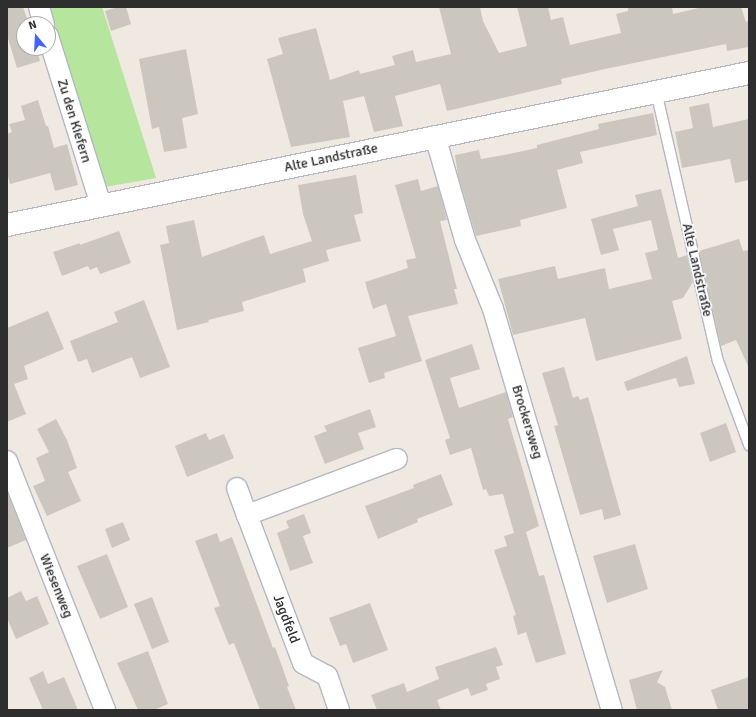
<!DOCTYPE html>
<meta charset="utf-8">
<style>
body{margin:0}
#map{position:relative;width:756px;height:717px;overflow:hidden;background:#efe9e1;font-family:Signika,sans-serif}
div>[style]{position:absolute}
.green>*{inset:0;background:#b6e59e}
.building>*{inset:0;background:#cbc7bf}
.roads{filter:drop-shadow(1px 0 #b4b7c1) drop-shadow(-1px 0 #b4b7c1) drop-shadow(0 1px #b4b7c1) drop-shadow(0 -1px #b4b7c1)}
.lane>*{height:10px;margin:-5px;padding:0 5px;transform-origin:5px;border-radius:5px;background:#fff}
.street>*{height:20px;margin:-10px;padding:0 10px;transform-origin:10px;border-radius:10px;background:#fff}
.secondary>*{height:22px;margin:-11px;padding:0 11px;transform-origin:11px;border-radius:11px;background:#fff}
span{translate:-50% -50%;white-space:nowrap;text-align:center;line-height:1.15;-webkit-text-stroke:3.5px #fff;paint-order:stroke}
.street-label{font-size:14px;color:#2e2e2e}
.frame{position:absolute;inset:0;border:8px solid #2e2e2e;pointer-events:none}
.north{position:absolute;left:16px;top:16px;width:40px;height:40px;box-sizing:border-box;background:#fff;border:1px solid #ababab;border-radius:50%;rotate:342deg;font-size:11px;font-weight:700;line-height:16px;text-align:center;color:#2e2e2e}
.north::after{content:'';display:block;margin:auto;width:14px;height:18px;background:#4264fb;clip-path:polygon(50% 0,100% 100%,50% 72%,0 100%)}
</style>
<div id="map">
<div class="green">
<div style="clip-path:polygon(45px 7px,102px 7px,156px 178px,105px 187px)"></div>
</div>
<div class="building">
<div style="clip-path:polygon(7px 7px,23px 7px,29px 24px,24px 24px,24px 48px,36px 48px,40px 61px,17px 68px,7px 35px)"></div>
<div style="clip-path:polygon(118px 7px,126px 7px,131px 24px,111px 31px,105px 11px)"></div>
<div style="clip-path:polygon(439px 7px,480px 7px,483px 21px,499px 53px,527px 46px,517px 7px,548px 7px,551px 20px,563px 17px,570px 45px,621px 33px,616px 14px,628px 11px,628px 7px,672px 7px,673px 14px,703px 7px,741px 7px,746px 22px,749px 20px,749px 47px,727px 51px,726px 44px,605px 69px,561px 79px,562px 84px,447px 111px,440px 84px,395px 96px,403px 126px,374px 132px,364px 96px,343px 101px,350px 137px,291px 147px,267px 59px,283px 54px,278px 38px,316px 28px,330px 80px,359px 70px,360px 74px,395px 65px,392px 56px,413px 50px,416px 62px,451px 54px)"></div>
<div style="clip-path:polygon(186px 49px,198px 114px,182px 118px,187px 148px,164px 152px,159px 127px,152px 129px,139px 59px)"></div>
<div style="clip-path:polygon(38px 100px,46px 126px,48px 126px,54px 148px,67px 144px,78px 185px,55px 191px,50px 173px,10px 184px,7px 172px,7px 134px,12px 132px,9px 124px,25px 120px,21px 106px)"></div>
<div style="clip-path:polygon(709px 103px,713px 127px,749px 119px,749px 180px,735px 183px,730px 159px,682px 168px,675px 132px,693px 128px,689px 107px)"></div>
<div style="clip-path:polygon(653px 113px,657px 135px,580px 152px,583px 163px,557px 170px,567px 208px,520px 220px,521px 226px,476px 236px,458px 175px,455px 155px,479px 150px,481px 159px,504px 155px,537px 148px,537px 145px,599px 129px,598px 124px)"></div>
<div style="clip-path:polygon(356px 175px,363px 213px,354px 215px,361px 241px,326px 250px,329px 261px,303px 269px,306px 282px,242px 302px,244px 311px,208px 320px,209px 322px,177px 330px,160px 245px,169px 243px,166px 226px,194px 220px,202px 257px,264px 235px,270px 254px,312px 241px,303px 214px,298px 185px)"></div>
<div style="clip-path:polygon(418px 179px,421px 191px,438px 186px,447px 220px,440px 221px,457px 289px,454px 289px,458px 304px,408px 316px,422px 361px,384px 373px,385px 378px,369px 383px,358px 348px,396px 336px,386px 304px,373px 309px,365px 282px,408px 268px,406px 260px,416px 258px,395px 185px)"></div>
<div style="clip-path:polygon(661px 189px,678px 258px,687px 255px,693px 282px,683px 298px,672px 301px,682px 339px,596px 361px,585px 318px,513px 335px,498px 279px,555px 266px,558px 279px,605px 268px,609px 289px,652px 279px,645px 253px,658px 250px,651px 220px,613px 229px,619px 250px,601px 255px,591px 219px,638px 206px,635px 195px)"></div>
<div style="clip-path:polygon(119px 231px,131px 263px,100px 274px,97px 267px,90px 270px,88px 266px,62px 276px,53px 252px,80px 243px,80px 245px)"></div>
<div style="clip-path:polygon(739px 239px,743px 251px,749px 250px,749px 368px,736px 340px,721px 346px,699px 251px)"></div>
<div style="clip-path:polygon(144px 300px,170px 367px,140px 378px,132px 357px,92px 373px,87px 359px,78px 362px,70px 341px,118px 322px,114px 312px)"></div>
<div style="clip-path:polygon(48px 311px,64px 349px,24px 366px,28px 379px,14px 384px,26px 414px,7px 422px,7px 328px)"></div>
<div style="clip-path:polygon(472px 344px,480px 369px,450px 378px,459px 408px,506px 392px,513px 417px,508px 419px,539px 526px,526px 532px,539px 576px,544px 575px,566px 654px,536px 663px,526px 632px,518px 635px,513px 616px,516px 615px,494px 550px,507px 546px,504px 536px,514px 533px,503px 494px,489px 496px,486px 489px,483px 490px,471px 448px,450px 455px,445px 440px,450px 438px,425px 360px)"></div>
<div style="clip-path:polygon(687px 356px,695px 384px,679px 387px,676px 378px,627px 391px,624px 382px)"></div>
<div style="clip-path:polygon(564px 367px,573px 398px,578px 396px,580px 400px,588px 397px,621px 515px,604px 520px,602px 509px,580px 515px,554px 426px,558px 425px,542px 373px)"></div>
<div style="clip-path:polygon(370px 409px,376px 427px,358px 433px,364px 449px,325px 464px,314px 436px,327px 431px,324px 426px)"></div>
<div style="clip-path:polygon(56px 419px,67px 440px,77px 468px,68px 472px,81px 501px,47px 516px,33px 486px,45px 481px,36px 458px,49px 452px,37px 429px)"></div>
<div style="clip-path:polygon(726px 423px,736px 452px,710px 462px,700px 433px)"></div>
<div style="clip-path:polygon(206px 433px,209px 440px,224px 434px,234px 458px,187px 477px,175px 446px)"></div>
<div style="clip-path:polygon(441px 474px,453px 505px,417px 519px,418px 522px,378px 539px,365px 506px,414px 488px,413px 485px)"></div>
<div style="clip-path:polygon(7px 492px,26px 540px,7px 548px)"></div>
<div style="clip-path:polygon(304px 514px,311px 533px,303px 536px,313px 563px,290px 571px,277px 533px,289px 528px,286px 521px)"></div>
<div style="clip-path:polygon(123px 522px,130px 540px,112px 548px,105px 529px)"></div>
<div style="clip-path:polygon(217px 533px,220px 542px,232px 537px,273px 648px,275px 647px,289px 686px,287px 687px,296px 710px,260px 710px,234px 643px,229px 645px,214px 608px,220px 606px,195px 541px)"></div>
<div style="clip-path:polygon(635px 544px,648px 589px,607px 603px,593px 556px)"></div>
<div style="clip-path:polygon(107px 554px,128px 607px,100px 619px,77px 566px)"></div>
<div style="clip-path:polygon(21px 591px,26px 601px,37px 596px,49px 624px,16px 639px,7px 618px,7px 598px)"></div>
<div style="clip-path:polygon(152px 597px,169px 642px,152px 649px,134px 604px)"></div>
<div style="clip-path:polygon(370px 603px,388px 650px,353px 663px,346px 644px,340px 646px,329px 618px)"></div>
<div style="clip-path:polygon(496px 647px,503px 665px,496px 667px,500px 679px,486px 684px,488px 690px,471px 696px,468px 688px,437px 700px,441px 710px,377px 710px,371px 695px,404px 683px,407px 692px,439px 679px,435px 667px)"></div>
<div style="clip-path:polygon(148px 651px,168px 704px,154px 710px,138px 710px,117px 663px)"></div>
<div style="clip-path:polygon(663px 670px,657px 682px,665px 687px,672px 710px,637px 710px,629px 680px)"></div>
<div style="clip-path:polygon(43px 671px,48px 684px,64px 677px,78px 710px,43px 710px,29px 678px)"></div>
<div style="clip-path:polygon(749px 677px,749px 710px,718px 710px,711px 690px)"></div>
</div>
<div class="roads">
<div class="lane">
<div style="left:656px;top:91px;width:277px;rotate:77.1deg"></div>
<div style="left:718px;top:361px;width:90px;rotate:69.7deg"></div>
</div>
<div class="street">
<div style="left:39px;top:7px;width:18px;rotate:74deg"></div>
<div style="left:48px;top:36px;width:177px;rotate:72.6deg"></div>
<div style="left:435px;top:136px;width:108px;rotate:73.9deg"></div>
<div style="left:465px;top:240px;width:74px;rotate:67.9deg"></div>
<div style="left:493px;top:309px;width:418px;rotate:73.5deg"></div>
<div style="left:7px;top:461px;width:268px;rotate:68.5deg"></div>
<div style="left:237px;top:488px;width:29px;rotate:70deg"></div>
<div style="left:339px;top:710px;width:36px;rotate:-109deg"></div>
<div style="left:327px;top:676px;width:27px;rotate:-152deg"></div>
<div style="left:303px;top:663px;width:158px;rotate:-110.7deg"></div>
<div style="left:247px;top:515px;width:160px;rotate:-20.5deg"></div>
</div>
<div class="secondary">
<div style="left:7px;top:225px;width:757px;rotate:-11.58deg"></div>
</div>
</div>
<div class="street-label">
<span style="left:74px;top:121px;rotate:73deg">Zu den Kiefern</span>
<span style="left:331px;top:158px;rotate:-12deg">Alte Landstraße</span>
<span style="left:697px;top:270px;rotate:77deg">Alte Landstraße</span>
<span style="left:527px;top:422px;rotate:73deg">Brockersweg</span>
<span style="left:56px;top:586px;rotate:68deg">Wiesenweg</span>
<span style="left:286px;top:619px;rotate:69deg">Jagdfeld</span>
</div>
<div class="frame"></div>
<div class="north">N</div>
</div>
